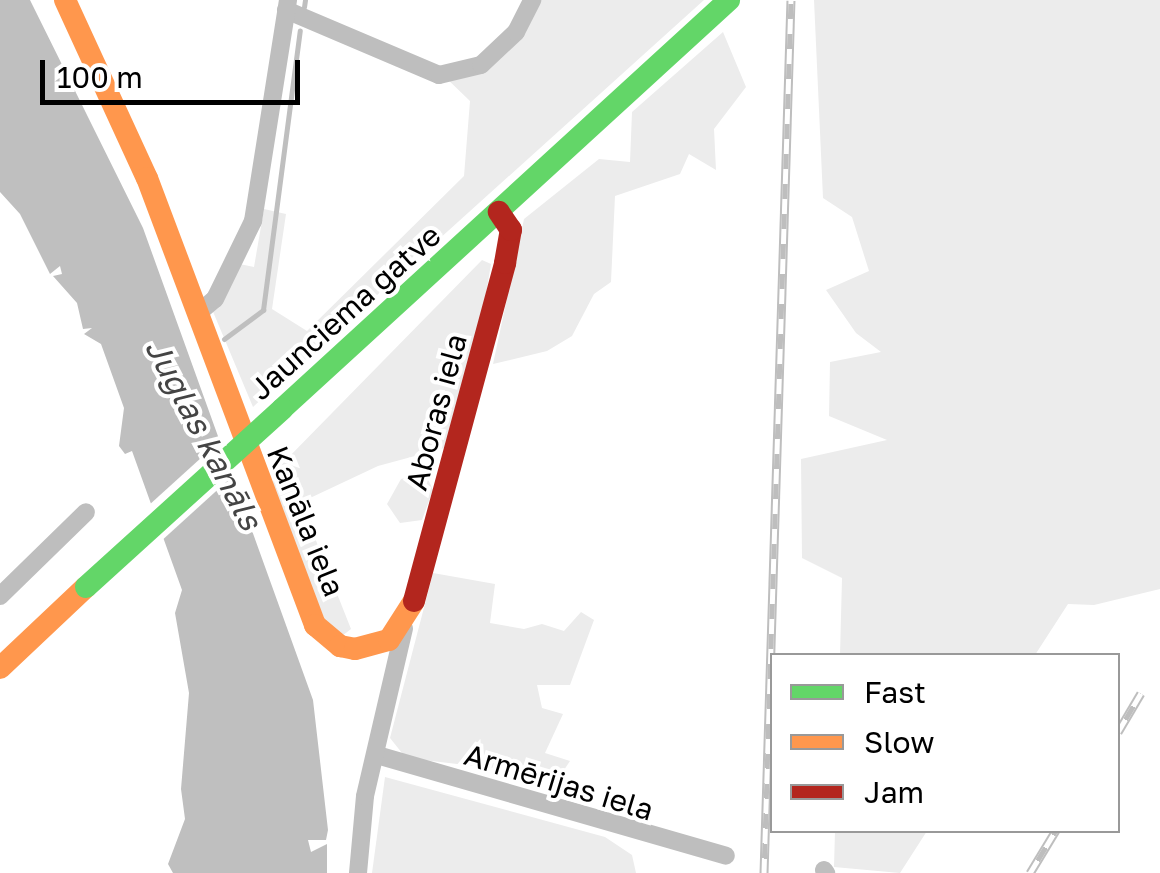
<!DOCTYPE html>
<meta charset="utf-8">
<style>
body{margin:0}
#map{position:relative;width:1160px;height:873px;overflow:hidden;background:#fff;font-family:"Golos Text",sans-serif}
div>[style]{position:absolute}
.green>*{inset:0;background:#ececec}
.water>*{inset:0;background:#bfbfbf}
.pier>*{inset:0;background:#fff}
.stream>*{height:5px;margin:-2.5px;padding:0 2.5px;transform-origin:2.5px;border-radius:2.5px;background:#bfbfbf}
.street>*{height:18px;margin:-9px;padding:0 9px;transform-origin:9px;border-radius:9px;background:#bebebe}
.fast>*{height:22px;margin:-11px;padding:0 11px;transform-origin:11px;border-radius:11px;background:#63d668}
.slow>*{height:22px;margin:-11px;padding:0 11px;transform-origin:11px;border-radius:11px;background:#ff974d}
.jam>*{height:22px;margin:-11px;padding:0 11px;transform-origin:11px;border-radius:11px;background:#b3261e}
.rail>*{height:9px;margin-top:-4.5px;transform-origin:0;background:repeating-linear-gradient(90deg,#fff 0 15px,#bebebe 0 30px);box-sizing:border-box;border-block:2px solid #bebebe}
.fast-bridge>*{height:22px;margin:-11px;padding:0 11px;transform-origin:11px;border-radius:11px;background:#63d668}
span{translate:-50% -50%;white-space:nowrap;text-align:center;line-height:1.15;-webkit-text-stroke:8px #fff;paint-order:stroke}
.street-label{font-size:30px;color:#000}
.water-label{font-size:32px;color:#444;font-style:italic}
.legend{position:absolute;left:770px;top:653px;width:350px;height:180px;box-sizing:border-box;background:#fff;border:2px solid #999;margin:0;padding:12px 18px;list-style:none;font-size:30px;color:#000}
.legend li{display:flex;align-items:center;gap:20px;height:50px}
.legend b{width:50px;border:2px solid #999}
.scale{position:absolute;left:40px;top:60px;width:260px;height:45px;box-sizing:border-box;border:5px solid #000;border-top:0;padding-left:12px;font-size:30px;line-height:35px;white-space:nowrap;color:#000;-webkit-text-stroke:8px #fff;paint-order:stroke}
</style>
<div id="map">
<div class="green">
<div style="clip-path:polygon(540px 0,704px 0,253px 407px,206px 295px,230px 262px,254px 267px,264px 209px,286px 214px,272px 309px,307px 331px,464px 176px,470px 101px,443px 75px,483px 70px)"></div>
<div style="clip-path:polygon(814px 0,1160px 0,1160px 589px,1094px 605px,1068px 604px,1035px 655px,840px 655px,842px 578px,802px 558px,801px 459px,887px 440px,829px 416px,830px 362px,881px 352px,856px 333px,826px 290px,869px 271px,852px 217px,823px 198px)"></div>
<div style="clip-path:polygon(723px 32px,746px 87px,714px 129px,716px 170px,689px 154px,680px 174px,615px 196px,611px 282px,594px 294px,572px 336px,547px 351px,493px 364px,524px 219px,599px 159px,630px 162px,632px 112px)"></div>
<div style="clip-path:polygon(482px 260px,491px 264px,485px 300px,448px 447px,378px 466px,310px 498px,313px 533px,351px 629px,342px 636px,325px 620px,270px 488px,282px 464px)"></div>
<div style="clip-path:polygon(425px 473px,433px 490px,422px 520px,400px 523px,387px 504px,401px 479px)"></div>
<div style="clip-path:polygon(433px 573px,495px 584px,490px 623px,524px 629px,542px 624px,564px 631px,581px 612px,594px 620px,570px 685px,537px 685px,542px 708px,563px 714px,545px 753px,570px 761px,560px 776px,406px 758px,390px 738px)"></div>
<div style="clip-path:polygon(385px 777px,605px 837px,632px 855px,636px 873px,372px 873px)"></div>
<div style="clip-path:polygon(835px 831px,835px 830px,927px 831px,900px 873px,834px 867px)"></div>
</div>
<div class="water">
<div style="clip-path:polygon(0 0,30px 0,143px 228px,313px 700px,328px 830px,326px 840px,308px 840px,311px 852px,327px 844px,327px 873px,173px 873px,168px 864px,185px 819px,181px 789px,189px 693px,175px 613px,182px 590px,132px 451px,125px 454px,119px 446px,124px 408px,101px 344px,84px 334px,92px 328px,83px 329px,77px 303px,53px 276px,62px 274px,60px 266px,50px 274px,20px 214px,0 192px)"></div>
</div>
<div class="pier">
<div style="clip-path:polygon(223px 438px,236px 473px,159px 543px,148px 506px)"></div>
</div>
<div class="stream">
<div style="left:304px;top:7px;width:7px;rotate:-82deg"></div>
<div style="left:224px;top:339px;width:49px;rotate:-36.6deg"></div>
<div style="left:263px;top:310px;width:282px;rotate:-82.5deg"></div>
</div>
<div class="street">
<div style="left:286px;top:10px;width:166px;rotate:23deg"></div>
<div style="left:439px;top:75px;width:43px;rotate:-13.4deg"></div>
<div style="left:481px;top:65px;width:48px;rotate:-43.3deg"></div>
<div style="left:516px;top:32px;width:36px;rotate:-63deg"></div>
<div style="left:197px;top:314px;width:23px;rotate:-40deg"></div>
<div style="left:215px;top:299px;width:87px;rotate:-64deg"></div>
<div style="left:253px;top:221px;width:224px;rotate:-81deg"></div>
<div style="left:0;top:596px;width:120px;rotate:-44.3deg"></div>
<div style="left:377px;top:755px;width:363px;rotate:16.1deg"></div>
<div style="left:824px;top:870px;width:4px;rotate:56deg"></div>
<div style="left:358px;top:873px;width:77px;rotate:-84.8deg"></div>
<div style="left:365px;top:796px;width:172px;rotate:-76.9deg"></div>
</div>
<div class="fast">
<div style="left:282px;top:409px;width:606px;rotate:-42.46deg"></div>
</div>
<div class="slow">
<div style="left:65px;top:0;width:196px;rotate:65.3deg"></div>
<div style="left:147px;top:178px;width:478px;rotate:69.4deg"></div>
<div style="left:315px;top:625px;width:33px;rotate:40deg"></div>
<div style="left:340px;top:646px;width:15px;rotate:11deg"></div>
<div style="left:355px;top:649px;width:35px;rotate:-15deg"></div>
<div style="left:389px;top:640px;width:46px;rotate:-57.3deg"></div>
<div style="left:0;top:668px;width:118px;rotate:-43.3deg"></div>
</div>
<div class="jam">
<div style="left:414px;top:601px;width:350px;rotate:-74.9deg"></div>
<div style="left:505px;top:263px;width:34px;rotate:-80deg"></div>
<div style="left:511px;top:230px;width:22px;rotate:-124deg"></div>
</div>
<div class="rail">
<div style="left:1118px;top:732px;width:45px;rotate:-59.5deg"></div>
<div style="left:764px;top:873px;width:873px;rotate:-88.23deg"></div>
<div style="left:1030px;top:873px;width:50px;rotate:-58.8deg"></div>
</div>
<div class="fast-bridge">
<div style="left:86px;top:587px;width:265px;rotate:-42.2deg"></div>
</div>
<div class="street-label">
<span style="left:345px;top:312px;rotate:-42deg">Jaunciema gatve</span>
<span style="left:436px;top:412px;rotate:-75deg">Aboras iela</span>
<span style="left:306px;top:521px;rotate:68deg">Kanāla iela</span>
<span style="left:559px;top:782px;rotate:17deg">Armērijas iela</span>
</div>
<div class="water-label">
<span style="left:204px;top:434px;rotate:62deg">Juglas kanāls</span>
</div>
<ul class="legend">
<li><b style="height:12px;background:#63d668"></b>Fast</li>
<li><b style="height:12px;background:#ff974d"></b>Slow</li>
<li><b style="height:12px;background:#b3261e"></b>Jam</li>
</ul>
<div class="scale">100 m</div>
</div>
